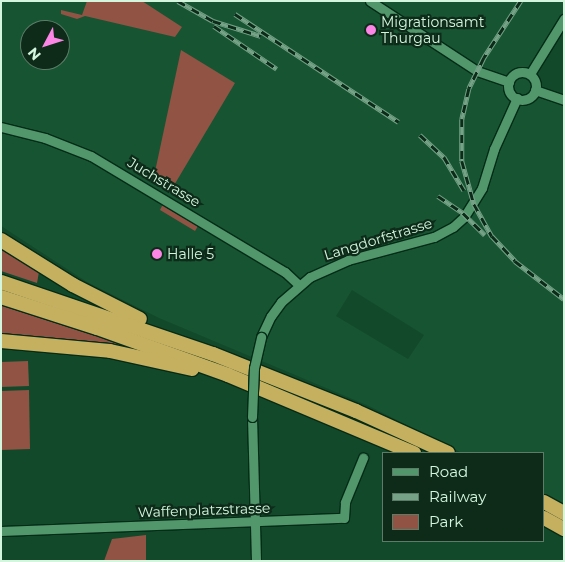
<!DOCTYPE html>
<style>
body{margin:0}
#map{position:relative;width:565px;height:562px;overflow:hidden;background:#12492b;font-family:Montserrat,sans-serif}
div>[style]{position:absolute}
.built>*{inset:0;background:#165432}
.green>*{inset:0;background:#915344}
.roads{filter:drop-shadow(1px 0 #062c17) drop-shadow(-1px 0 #062c17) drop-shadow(0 1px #062c17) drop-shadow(0 -1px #062c17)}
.minor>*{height:9px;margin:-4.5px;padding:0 4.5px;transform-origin:4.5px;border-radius:4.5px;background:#52976c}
.minor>.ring{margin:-4.5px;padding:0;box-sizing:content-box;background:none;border:9px solid #52976c;border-radius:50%}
.highway>*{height:14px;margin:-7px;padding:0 7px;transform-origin:7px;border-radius:7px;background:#c5b060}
.rail>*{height:4.5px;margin-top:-2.25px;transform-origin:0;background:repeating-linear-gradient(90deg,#0e2b1a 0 8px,#76a287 0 16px);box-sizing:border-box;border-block:1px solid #76a287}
.bridges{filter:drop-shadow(1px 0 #062c17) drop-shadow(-1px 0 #062c17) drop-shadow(0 1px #062c17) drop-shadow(0 -1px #062c17)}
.minor-bridge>*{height:9px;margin:-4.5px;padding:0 4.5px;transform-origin:4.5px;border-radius:4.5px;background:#52976c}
.dots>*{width:14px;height:14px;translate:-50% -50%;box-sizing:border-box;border:2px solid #0e2b1a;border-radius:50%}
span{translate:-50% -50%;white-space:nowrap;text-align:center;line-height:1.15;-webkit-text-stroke:4.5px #0e2b1a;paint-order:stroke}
.poi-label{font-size:14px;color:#d4f6de}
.left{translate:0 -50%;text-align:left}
.street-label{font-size:14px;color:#d4f6de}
.frame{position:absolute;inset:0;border:2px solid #d4f6de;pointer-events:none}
.legend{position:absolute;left:382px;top:452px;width:162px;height:90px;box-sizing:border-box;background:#0e2b1a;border:1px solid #5d7c68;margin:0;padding:6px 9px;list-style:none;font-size:15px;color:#d4f6de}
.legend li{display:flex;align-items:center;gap:10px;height:25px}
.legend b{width:25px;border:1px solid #5d7c68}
.north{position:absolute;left:20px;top:20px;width:50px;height:50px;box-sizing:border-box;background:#0e2b1a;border:1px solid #5d7c68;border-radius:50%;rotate:230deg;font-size:14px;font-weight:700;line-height:20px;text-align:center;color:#d4f6de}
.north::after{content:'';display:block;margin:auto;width:18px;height:22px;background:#fb86e5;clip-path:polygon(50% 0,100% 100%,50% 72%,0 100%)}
</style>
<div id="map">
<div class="built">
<div style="clip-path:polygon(evenodd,1px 1px,564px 1px,564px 19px,530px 74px,535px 90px,564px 100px,564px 506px,544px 495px,544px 453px,462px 453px,369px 406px,159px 318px,87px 282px,1px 226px,1px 1px,30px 30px,60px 30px,60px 60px,30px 60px,30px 30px,1px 1px,352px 290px,424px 335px,408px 359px,336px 316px,352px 290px)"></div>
</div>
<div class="green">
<div style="clip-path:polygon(87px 1px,142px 1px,182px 27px,175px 37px,85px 16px,77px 19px,61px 14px,61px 10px,82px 15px)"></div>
<div style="clip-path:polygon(181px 50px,235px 83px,170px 192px,153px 181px)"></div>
<div style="clip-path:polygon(163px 204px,198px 226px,195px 231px,160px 210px)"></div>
<div style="clip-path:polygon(1px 246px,39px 272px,37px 283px,1px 271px)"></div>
<div style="clip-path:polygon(1px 305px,65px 325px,157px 356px,1px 337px)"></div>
<div style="clip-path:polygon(28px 361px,29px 386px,1px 387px,1px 362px)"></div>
<div style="clip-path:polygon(29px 390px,30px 449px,1px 450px,1px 391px)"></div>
<div style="clip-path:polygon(146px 535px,146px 561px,104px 561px,112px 539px)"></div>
</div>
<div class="roads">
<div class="minor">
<div style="left:370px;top:1px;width:128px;rotate:33.2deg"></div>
<div style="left:477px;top:71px;width:34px;rotate:19deg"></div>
<div class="ring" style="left:508px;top:72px;width:19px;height:19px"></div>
<div style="left:530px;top:74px;width:65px;rotate:-58.3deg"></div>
<div style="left:535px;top:90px;width:31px;rotate:19deg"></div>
<div style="left:1px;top:127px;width:45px;rotate:14deg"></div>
<div style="left:45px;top:138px;width:49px;rotate:21.4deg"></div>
<div style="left:91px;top:156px;width:226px;rotate:30.9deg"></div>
<div style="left:285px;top:272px;width:19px;rotate:43deg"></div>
<div style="left:261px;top:337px;width:23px;rotate:-65deg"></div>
<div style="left:271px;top:316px;width:17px;rotate:-54deg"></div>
<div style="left:281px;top:302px;width:38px;rotate:-41deg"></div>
<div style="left:310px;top:277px;width:42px;rotate:-24.1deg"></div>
<div style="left:348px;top:260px;width:89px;rotate:-15deg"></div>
<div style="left:434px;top:237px;width:21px;rotate:-28deg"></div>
<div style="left:453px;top:227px;width:15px;rotate:-42deg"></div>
<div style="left:464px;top:217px;width:34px;rotate:-58deg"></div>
<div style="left:482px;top:188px;width:41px;rotate:-72.9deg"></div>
<div style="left:494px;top:149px;width:56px;rotate:-65.7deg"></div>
<div style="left:252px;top:417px;width:144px;rotate:88.4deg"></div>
<div style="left:1px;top:531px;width:343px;rotate:-2.2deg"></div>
<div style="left:344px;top:518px;width:16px;rotate:-86deg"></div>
<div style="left:345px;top:502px;width:48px;rotate:-67.8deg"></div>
</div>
<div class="highway">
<div style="left:1px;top:240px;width:85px;rotate:32deg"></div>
<div style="left:73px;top:285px;width:75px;rotate:26.9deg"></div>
<div style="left:1px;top:282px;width:224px;rotate:18.8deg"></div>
<div style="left:213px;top:354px;width:154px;rotate:21.7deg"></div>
<div style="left:356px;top:411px;width:101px;rotate:24.5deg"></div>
<div style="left:1px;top:297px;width:101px;rotate:17.9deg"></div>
<div style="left:97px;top:328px;width:139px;rotate:19.7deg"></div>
<div style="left:228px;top:375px;width:202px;rotate:22.8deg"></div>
<div style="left:1px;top:341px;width:109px;rotate:5.2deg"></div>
<div style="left:110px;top:351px;width:84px;rotate:12.4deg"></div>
<div style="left:544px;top:502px;width:23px;rotate:29deg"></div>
<div style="left:544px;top:518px;width:23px;rotate:29deg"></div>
</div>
</div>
<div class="rail">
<div style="left:178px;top:1px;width:40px;rotate:29.7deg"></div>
<div style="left:213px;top:21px;width:50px;rotate:17.4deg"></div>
<div style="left:521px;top:1px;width:68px;rotate:123deg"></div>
<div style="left:484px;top:58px;width:34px;rotate:116deg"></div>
<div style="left:469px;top:89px;width:31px;rotate:103deg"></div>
<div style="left:462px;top:119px;width:42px;rotate:90deg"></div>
<div style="left:462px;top:161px;width:45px;rotate:74.4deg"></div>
<div style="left:474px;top:204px;width:37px;rotate:61deg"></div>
<div style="left:492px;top:236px;width:34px;rotate:47deg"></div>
<div style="left:515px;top:261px;width:62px;rotate:37.8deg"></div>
<div style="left:235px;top:14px;width:196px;rotate:33.4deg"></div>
<div style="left:214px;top:26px;width:76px;rotate:34.3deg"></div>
<div style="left:420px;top:135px;width:33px;rotate:43deg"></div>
<div style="left:444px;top:157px;width:39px;rotate:59deg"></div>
<div style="left:438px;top:196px;width:30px;rotate:34deg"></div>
<div style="left:463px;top:213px;width:31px;rotate:45deg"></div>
</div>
<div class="bridges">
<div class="minor-bridge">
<div style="left:252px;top:417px;width:49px;rotate:-87.7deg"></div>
<div style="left:254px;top:368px;width:32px;rotate:-77deg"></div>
</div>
</div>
<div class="dots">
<div style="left:371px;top:30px;background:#fb86e5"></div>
<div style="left:157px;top:254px;background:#fb86e5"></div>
</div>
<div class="poi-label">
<span class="left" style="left:381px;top:30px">Migrationsamt<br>Thurgau</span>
<span class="left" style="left:167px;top:254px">Halle 5</span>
</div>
<div class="street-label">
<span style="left:164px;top:182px;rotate:31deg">Juchstrasse</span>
<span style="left:378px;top:239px;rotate:-17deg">Langdorfstrasse</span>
<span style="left:204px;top:510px;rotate:-2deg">Waffenplatzstrasse</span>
</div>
<div class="frame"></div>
<ul class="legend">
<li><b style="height:6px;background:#52976c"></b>Road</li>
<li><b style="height:6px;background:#76a287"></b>Railway</li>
<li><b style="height:14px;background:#915344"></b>Park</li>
</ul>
<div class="north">N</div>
</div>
